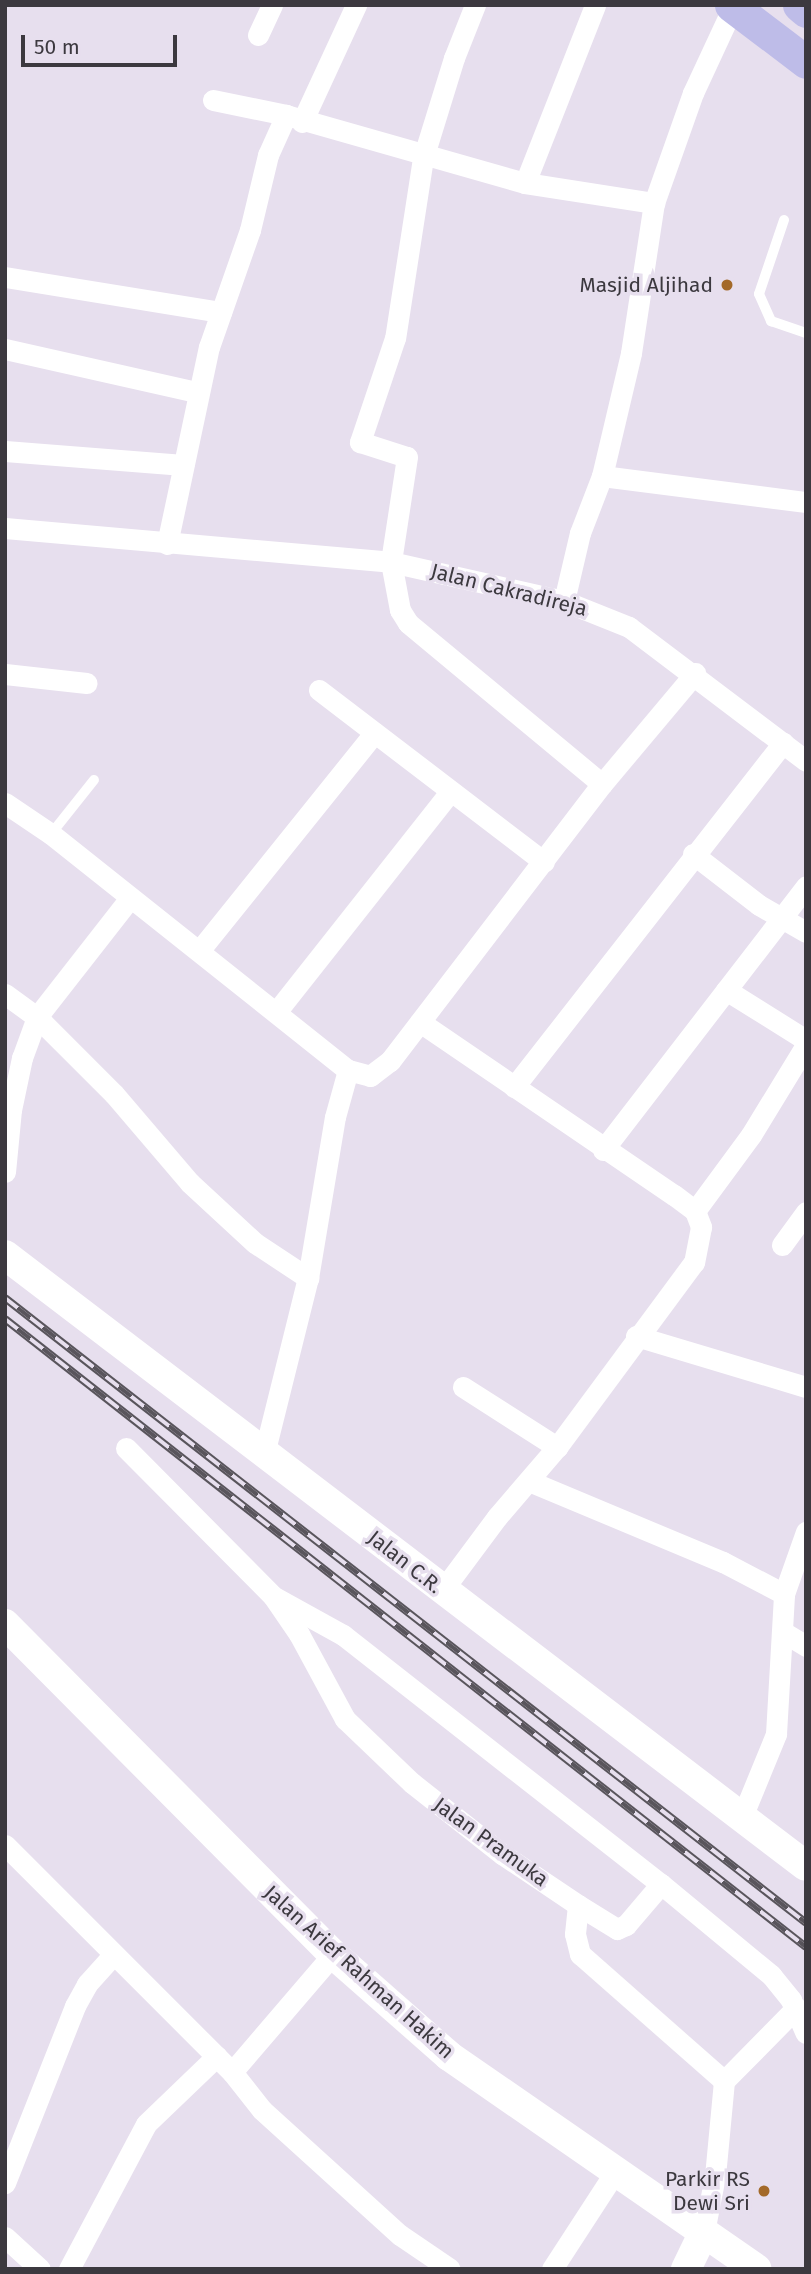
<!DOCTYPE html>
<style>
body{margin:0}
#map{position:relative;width:811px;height:2274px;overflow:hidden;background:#e7dfee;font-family:"Fira Sans",sans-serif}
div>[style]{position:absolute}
.lane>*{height:10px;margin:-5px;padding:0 5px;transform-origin:5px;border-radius:5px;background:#fff}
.street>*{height:21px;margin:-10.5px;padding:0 10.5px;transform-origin:10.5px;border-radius:10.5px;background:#fff}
.secondary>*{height:30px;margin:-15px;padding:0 15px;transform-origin:15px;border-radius:15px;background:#fff}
.primary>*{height:33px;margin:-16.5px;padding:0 16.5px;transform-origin:16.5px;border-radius:16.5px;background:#bebce8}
.rail>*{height:8px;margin-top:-4px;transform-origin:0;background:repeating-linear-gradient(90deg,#e7dfee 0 16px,#59555c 0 32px);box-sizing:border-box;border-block:2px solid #59555c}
.dots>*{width:19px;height:19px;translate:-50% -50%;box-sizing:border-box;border:4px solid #e7dfee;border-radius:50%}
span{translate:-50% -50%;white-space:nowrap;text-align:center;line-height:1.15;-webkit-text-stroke:7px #e7dfee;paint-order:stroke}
.poi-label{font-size:21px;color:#3c393f}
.right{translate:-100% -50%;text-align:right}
.street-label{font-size:21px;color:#3c393f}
.frame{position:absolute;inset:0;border:7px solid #3c393f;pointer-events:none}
.scale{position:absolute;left:21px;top:35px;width:156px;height:32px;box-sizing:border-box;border:4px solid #3c393f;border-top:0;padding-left:9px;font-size:21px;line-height:24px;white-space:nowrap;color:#3c393f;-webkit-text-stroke:5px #e7dfee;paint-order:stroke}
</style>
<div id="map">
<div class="lane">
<div style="left:784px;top:220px;width:78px;rotate:108.7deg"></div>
<div style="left:759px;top:294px;width:30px;rotate:66deg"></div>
<div style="left:771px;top:321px;width:37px;rotate:19deg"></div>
<div style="left:51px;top:834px;width:69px;rotate:-51.5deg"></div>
</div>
<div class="street">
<div style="left:475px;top:5px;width:57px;rotate:111.6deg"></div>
<div style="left:454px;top:58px;width:105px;rotate:107.2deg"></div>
<div style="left:423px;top:158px;width:182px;rotate:98.8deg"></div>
<div style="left:395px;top:338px;width:110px;rotate:108.6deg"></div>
<div style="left:360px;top:442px;width:49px;rotate:17.7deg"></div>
<div style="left:407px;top:457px;width:106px;rotate:98.7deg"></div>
<div style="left:391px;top:562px;width:49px;rotate:79.4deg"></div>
<div style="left:400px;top:610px;width:15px;rotate:58deg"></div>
<div style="left:408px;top:623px;width:252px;rotate:39.7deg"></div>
<div style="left:258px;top:35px;width:33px;rotate:-65deg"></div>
<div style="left:213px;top:100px;width:75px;rotate:11.6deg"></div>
<div style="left:302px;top:122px;width:129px;rotate:-65.2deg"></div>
<div style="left:525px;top:183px;width:191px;rotate:-68.5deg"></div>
<div style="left:5px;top:277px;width:219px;rotate:9.2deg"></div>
<div style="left:5px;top:349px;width:196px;rotate:12.7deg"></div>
<div style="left:5px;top:451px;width:179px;rotate:4.5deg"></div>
<div style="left:602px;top:476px;width:206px;rotate:7.3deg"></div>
<div style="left:5px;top:528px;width:387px;rotate:5deg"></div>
<div style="left:391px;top:562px;width:177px;rotate:12.7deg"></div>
<div style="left:564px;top:601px;width:70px;rotate:21.8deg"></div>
<div style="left:629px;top:627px;width:222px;rotate:37.1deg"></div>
<div style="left:167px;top:544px;width:201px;rotate:-78deg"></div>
<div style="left:209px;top:347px;width:124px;rotate:-70.7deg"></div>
<div style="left:250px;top:230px;width:77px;rotate:-76.5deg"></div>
<div style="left:268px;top:155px;width:44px;rotate:-65.8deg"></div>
<div style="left:286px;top:115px;width:248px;rotate:15.9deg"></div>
<div style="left:525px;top:183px;width:131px;rotate:8.8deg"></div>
<div style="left:564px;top:601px;width:70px;rotate:-76.8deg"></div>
<div style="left:580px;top:533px;width:61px;rotate:-68.9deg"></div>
<div style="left:602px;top:476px;width:126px;rotate:-76.7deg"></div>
<div style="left:631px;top:353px;width:152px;rotate:-81.3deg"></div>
<div style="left:654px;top:203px;width:117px;rotate:-70.5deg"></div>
<div style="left:693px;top:93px;width:95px;rotate:-65.1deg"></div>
<div style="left:5px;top:674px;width:82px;rotate:6.3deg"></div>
<div style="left:319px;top:690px;width:283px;rotate:37.4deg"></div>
<div style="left:5px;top:803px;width:55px;rotate:34deg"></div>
<div style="left:51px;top:834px;width:379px;rotate:38.5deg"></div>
<div style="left:348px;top:1070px;width:23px;rotate:15deg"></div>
<div style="left:370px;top:1076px;width:25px;rotate:-37deg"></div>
<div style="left:390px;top:1061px;width:349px;rotate:-52.6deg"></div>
<div style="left:602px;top:784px;width:145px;rotate:-50deg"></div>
<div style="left:693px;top:854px;width:83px;rotate:37.7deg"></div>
<div style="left:759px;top:905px;width:54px;rotate:29.9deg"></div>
<div style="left:199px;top:951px;width:280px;rotate:-51.2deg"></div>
<div style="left:726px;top:990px;width:94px;rotate:32deg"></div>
<div style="left:5px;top:994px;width:39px;rotate:36deg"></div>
<div style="left:37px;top:1017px;width:109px;rotate:45deg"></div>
<div style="left:114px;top:1094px;width:117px;rotate:49.5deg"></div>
<div style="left:190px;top:1183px;width:88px;rotate:42.7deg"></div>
<div style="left:255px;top:1243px;width:64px;rotate:33.4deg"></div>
<div style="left:308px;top:1278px;width:163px;rotate:-80.5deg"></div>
<div style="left:335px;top:1117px;width:49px;rotate:-74.5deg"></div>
<div style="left:277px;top:1011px;width:280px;rotate:-51.7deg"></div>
<div style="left:420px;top:1022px;width:307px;rotate:34.3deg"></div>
<div style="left:674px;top:1195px;width:26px;rotate:37deg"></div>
<div style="left:695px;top:1211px;width:17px;rotate:69deg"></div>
<div style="left:701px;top:1227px;width:36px;rotate:101deg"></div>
<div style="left:694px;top:1262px;width:230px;rotate:126.5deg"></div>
<div style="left:557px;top:1447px;width:92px;rotate:130.6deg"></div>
<div style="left:497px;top:1517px;width:92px;rotate:126.6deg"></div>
<div style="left:514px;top:1087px;width:437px;rotate:-52deg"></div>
<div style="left:603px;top:1150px;width:333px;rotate:-52.4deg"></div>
<div style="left:5px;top:1172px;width:62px;rotate:-84.5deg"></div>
<div style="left:11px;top:1110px;width:53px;rotate:-78.1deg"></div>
<div style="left:22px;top:1058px;width:44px;rotate:-69.9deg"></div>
<div style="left:37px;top:1017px;width:151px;rotate:-52deg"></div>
<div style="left:695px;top:1211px;width:94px;rotate:-53.6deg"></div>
<div style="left:751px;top:1135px;width:105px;rotate:-58.6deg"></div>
<div style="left:782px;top:1245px;width:41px;rotate:-54deg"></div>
<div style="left:636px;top:1336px;width:177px;rotate:16.7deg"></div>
<div style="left:463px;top:1387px;width:112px;rotate:32.6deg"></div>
<div style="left:126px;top:1448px;width:209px;rotate:45.2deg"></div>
<div style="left:273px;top:1596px;width:46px;rotate:55.6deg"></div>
<div style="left:299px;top:1634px;width:97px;rotate:61.6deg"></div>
<div style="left:345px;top:1719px;width:93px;rotate:43.7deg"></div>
<div style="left:412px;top:1783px;width:115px;rotate:38.3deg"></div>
<div style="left:502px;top:1854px;width:92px;rotate:33.9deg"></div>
<div style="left:578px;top:1905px;width:29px;rotate:96deg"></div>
<div style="left:575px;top:1934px;width:21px;rotate:76deg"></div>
<div style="left:580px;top:1954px;width:192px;rotate:41.4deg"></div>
<div style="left:724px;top:2081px;width:95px;rotate:95.4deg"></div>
<div style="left:715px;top:2176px;width:57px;rotate:101.1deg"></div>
<div style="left:264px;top:1454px;width:181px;rotate:-76deg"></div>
<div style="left:529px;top:1481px;width:210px;rotate:22.7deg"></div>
<div style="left:723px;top:1562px;width:69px;rotate:27.7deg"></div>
<div style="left:276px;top:1598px;width:77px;rotate:28.9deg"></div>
<div style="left:343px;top:1635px;width:404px;rotate:38.1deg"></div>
<div style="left:783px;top:1632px;width:27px;rotate:31deg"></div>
<div style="left:742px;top:1817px;width:90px;rotate:-67.7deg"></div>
<div style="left:776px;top:1734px;width:140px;rotate:-86.7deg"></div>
<div style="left:784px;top:1594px;width:66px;rotate:-70.5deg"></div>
<div style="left:5px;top:1845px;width:321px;rotate:45deg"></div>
<div style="left:232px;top:2072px;width:48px;rotate:51.7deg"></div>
<div style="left:262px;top:2110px;width:186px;rotate:42.2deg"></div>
<div style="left:400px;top:2235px;width:60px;rotate:34.2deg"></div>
<div style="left:578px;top:1905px;width:46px;rotate:31.6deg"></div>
<div style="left:617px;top:1929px;width:10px;rotate:-24deg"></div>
<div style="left:626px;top:1925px;width:54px;rotate:-49.5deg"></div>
<div style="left:661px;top:1884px;width:143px;rotate:39.6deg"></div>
<div style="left:771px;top:1975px;width:32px;rotate:51deg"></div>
<div style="left:791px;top:2000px;width:36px;rotate:66deg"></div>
<div style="left:232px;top:2072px;width:155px;rotate:-49.4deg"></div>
<div style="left:724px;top:2081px;width:103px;rotate:-45.4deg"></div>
<div style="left:5px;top:2183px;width:190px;rotate:-68.4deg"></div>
<div style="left:75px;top:2006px;width:25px;rotate:-61deg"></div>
<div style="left:87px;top:1984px;width:40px;rotate:-48deg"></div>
<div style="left:5px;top:2237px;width:47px;rotate:42.4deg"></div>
<div style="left:69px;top:2269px;width:164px;rotate:-62deg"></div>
<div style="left:146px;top:2124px;width:98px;rotate:-43.8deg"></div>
<div style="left:552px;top:2269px;width:116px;rotate:-57deg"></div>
</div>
<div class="secondary">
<div style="left:5px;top:1255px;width:1007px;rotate:37.34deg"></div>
<div style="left:5px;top:1624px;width:465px;rotate:45.2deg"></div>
<div style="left:333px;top:1954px;width:154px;rotate:41.3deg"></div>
<div style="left:449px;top:2056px;width:374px;rotate:34.7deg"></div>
<div style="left:686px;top:2269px;width:41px;rotate:-64.1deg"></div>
</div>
<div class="primary">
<div style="left:731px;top:5px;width:94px;rotate:37.2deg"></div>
<div style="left:799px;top:5px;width:9px;rotate:41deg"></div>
</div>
<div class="rail">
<div style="left:5px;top:1298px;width:1016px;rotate:37.96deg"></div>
<div style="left:5px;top:1319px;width:1018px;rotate:38.1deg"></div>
</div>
<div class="dots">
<div style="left:727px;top:285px;background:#a36929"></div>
<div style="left:764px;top:2191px;background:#a36929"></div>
</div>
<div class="poi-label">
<span class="right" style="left:713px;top:285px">Masjid Aljihad</span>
<span class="right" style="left:750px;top:2191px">Parkir RS<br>Dewi Sri</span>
</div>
<div class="street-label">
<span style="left:509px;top:590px;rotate:14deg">Jalan Cakradireja</span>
<span style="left:405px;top:1562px;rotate:38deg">Jalan C.R.</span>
<span style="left:491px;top:1842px;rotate:36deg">Jalan Pramuka</span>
<span style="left:359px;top:1972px;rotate:42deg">Jalan Arief Rahman Hakim</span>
</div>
<div class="frame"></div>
<div class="scale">50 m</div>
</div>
